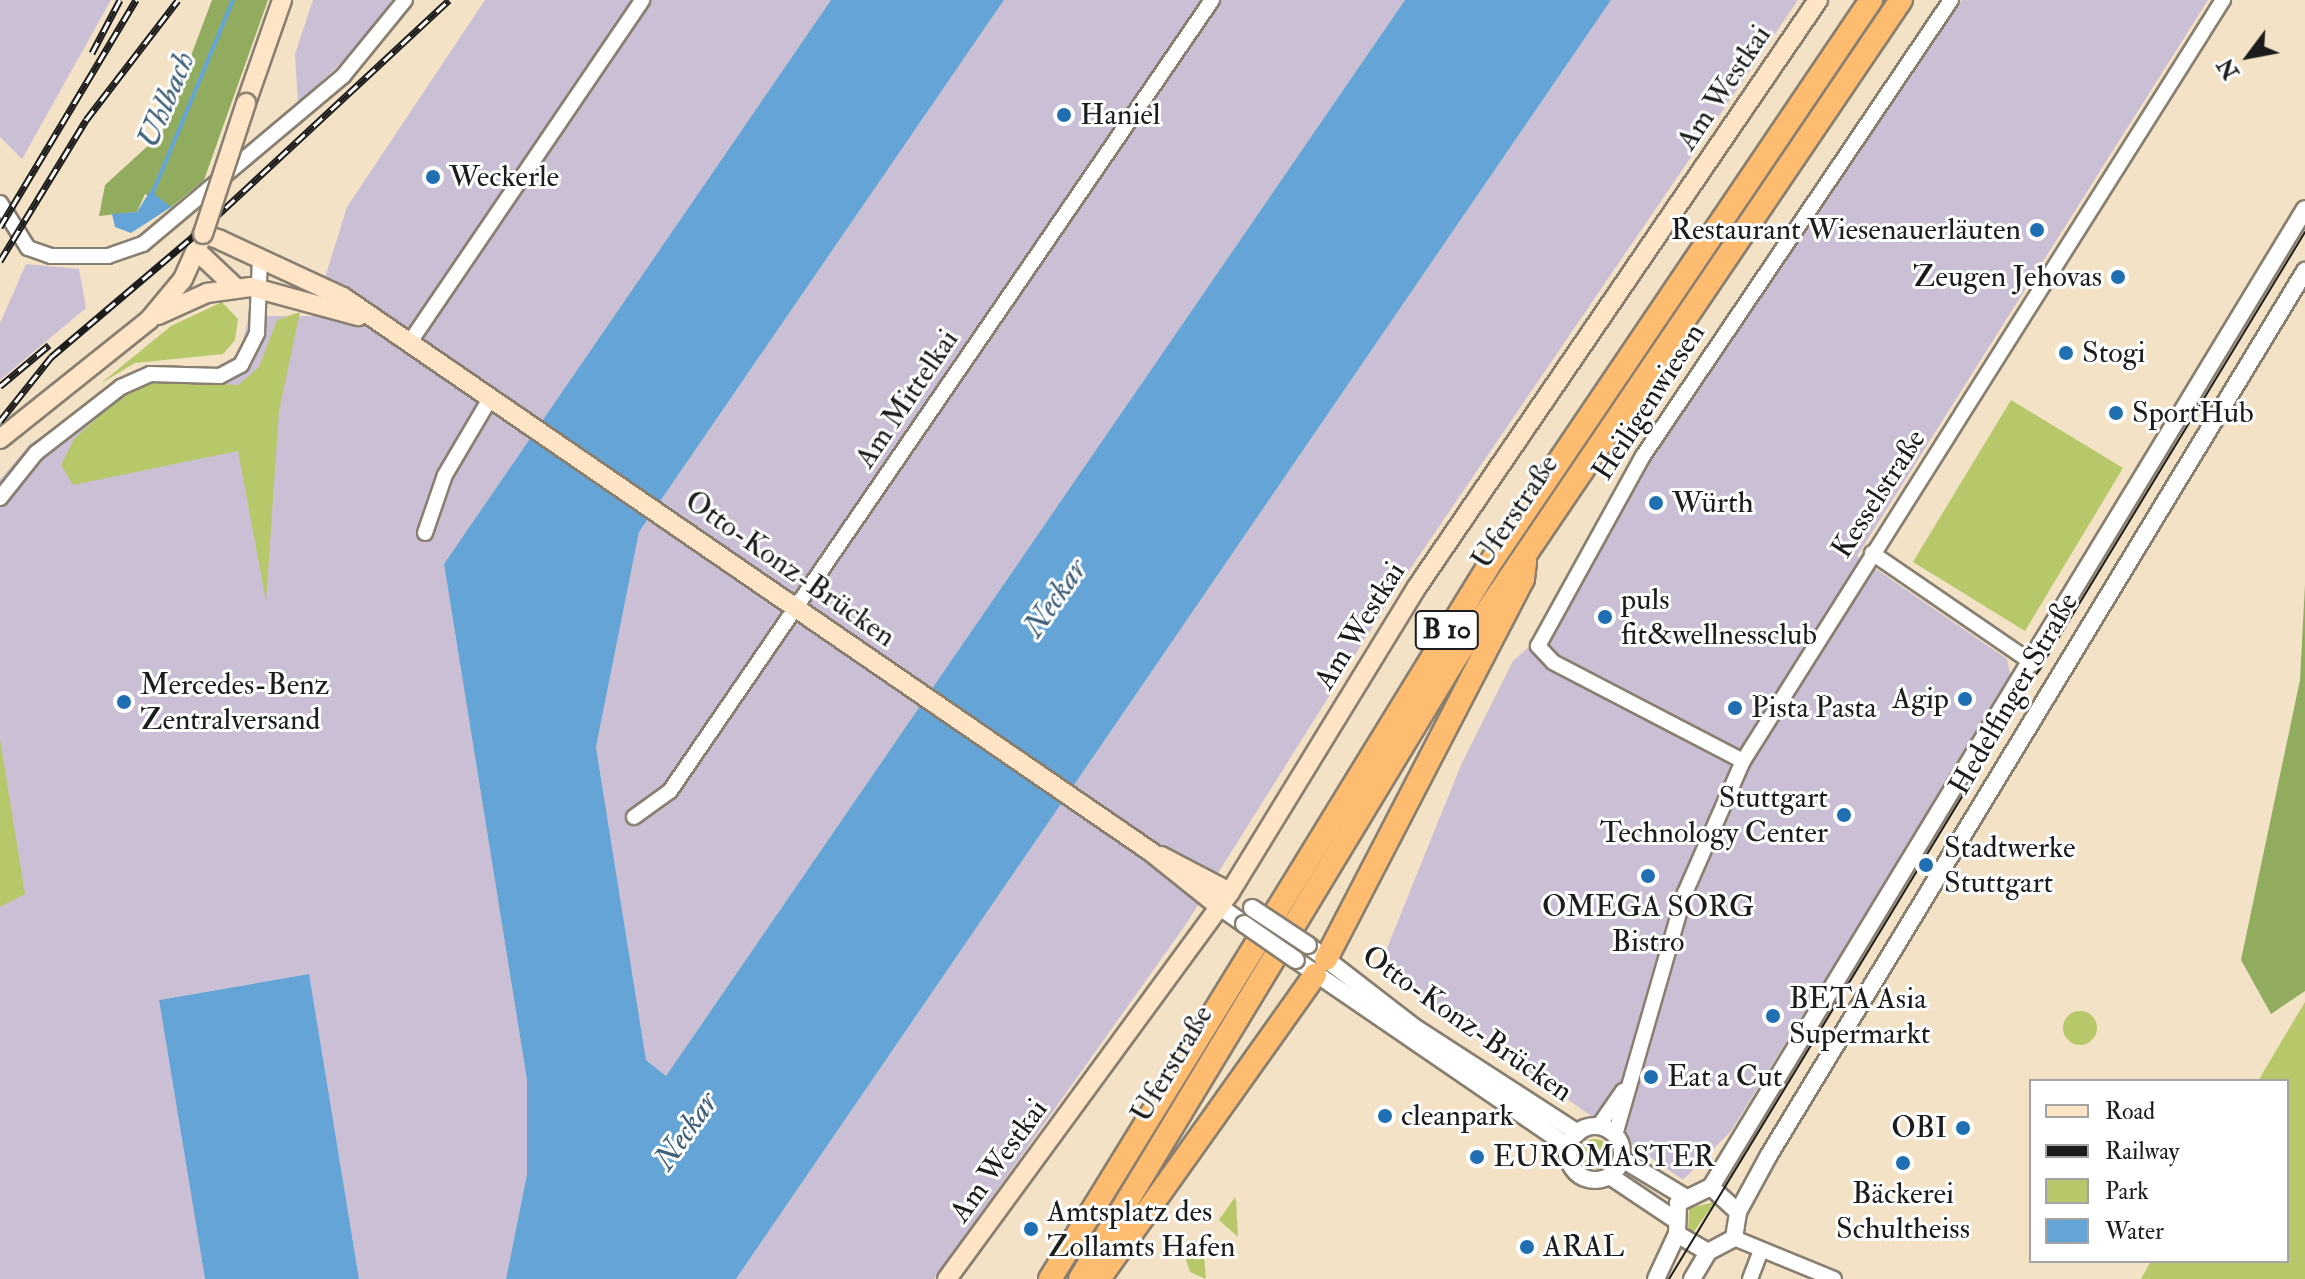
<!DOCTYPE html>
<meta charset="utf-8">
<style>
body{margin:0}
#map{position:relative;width:2305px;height:1279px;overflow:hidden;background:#f3e2c6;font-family:"IM FELL Double Pica",serif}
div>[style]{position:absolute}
.industrial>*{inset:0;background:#cbbfd5}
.green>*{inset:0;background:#b7c86b}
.round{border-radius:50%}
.forest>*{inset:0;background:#91ac5f}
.water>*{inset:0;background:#64a4d7}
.stream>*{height:4px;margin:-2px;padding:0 2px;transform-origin:2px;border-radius:2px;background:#64a4d7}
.roads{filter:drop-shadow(2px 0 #887f71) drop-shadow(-2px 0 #887f71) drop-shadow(0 2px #887f71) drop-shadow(0 -2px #887f71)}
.minor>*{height:14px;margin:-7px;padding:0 7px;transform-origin:7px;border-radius:7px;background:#fff}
.tertiary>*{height:16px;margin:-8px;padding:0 8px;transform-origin:8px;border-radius:8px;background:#fff}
.tertiary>.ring{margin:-8px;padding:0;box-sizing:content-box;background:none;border:16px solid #fff;border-radius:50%}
.secondary>*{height:18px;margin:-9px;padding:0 9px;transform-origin:9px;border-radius:9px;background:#ffe4c6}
.trunk>*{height:22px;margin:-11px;padding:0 11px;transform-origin:11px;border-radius:11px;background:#febc70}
.tram>*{height:2px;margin:-1px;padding:0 1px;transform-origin:1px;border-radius:1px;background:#1c1c1c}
.rail>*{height:7px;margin-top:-3.5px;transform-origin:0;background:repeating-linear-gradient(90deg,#fff 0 12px,#1c1c1c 0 24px);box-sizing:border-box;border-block:2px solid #1c1c1c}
.bridges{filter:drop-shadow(2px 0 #887f71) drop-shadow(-2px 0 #887f71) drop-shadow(0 2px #887f71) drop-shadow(0 -2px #887f71)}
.tertiary-bridge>*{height:16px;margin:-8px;padding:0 8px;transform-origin:8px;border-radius:8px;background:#fff}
.secondary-bridge>*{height:18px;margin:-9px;padding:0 9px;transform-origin:9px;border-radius:9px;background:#ffe4c6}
.dots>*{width:22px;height:22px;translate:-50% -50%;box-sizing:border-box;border:4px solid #fff;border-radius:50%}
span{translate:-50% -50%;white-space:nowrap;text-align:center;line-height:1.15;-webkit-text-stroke:6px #fff;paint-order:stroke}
.shield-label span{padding:2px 6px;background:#fff;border:2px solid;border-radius:6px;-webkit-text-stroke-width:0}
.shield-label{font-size:28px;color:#1c1c1c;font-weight:700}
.street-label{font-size:30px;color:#1c1c1c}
.poi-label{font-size:30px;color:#1c1c1c}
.left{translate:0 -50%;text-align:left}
.right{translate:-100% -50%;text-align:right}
.water-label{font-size:32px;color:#40607a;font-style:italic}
.legend{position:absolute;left:2029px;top:1079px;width:260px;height:184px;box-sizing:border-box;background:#fff;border:2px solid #a4a4a4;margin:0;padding:10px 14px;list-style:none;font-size:24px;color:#1c1c1c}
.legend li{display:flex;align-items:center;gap:16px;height:40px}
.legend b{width:40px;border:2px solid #a4a4a4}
.north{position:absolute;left:2209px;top:16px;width:80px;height:80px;-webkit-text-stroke:6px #fff;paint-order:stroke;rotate:238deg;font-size:22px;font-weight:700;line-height:32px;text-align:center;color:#1c1c1c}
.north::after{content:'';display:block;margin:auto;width:28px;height:36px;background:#1c1c1c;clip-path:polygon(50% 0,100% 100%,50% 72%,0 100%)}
</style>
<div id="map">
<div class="industrial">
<div style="clip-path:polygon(0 0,111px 0,22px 159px,0 137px)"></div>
<div style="clip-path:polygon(313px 0,392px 0,365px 40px,298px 104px,295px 54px)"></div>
<div style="clip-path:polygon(485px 0,831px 0,444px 564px,527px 1080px,527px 1174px,506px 1279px,359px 1279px,308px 974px,159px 1000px,205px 1279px,0 1279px,0 480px,30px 444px,130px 376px,154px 367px,218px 367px,240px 353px,249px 316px,313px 316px,347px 207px)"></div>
<div style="clip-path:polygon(1004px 0,1405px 0,666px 1076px,646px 1060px,596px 747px,639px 532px)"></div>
<div style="clip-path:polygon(1611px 0,1798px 0,1395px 591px,1186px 924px,934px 1279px,736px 1279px)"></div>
<div style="clip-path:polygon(1962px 0,2208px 0,1857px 556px,2007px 659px,2011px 678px,1731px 1131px,1683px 1180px,1379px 968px,1461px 765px,1513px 661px,1552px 626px,1647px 462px)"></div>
<div style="clip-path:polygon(26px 264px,79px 269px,86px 308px,0 380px,0 323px)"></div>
</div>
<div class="green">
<div style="clip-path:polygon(222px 302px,238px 319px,235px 340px,223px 354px,135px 363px,100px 384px,171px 326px)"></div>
<div style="clip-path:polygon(300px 312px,279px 411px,266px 601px,238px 451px,73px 485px,61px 465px,74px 439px,120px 397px,155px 380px,238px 385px,259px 367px,277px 320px)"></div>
<div style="clip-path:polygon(2011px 400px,2123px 468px,2025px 631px,1913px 562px)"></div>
<div style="clip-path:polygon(0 739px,25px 894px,0 907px)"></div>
<div style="clip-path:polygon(2305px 1002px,2305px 1279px,2141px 1279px,2151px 1261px,2287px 1261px,2287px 1081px,2258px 1081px)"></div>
<div class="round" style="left:2063px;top:1011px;width:34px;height:34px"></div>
<div class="round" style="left:1580px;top:1139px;width:30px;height:30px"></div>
<div style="clip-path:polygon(1235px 1197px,1236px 1200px,1238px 1237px,1219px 1220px)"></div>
<div style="clip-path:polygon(1715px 1202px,1692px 1234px,1688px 1232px,1689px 1208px)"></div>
<div style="clip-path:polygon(1202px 1240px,1203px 1242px,1206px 1279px,1190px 1272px,1186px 1260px)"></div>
</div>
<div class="forest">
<div style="clip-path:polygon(212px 0,268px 0,204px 180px,171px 207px,145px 194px,137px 212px,99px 216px,105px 185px,162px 133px)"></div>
<div style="clip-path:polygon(2305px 584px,2305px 991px,2271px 1014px,2241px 960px,2300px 680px)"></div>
</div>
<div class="water">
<div style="clip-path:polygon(831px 0,1004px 0,639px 532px,596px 747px,646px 1060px,666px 1076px,1405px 0,1611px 0,736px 1279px,506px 1279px,527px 1174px,527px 1080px,444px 564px)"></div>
<div style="clip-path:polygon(150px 191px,171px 207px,131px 233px,115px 227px,112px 214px,137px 212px)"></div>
<div style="clip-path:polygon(309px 974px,359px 1279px,205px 1279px,159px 1000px)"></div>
</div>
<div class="stream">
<div style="left:151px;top:197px;width:213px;rotate:-67.4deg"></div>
</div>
<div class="roads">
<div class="minor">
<div style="left:0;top:203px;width:53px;rotate:58.1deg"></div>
<div style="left:28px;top:248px;width:24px;rotate:19deg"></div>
<div style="left:51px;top:256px;width:57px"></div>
<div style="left:108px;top:256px;width:37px;rotate:-19deg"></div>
<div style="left:143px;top:244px;width:261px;rotate:-40deg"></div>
<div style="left:343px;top:76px;width:98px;rotate:-50.8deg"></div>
<div style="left:410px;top:342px;width:413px;rotate:-55.8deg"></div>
<div style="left:0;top:498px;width:58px;rotate:-51.3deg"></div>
<div style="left:36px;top:453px;width:108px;rotate:-37.8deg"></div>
<div style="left:121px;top:387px;width:32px;rotate:-24deg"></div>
<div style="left:150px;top:374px;width:70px;rotate:1.6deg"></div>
<div style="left:220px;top:376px;width:24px;rotate:-28deg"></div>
<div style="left:241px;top:365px;width:36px;rotate:-63deg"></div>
<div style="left:257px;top:333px;width:76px;rotate:-87.7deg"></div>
<div style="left:425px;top:533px;width:61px;rotate:-71deg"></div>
<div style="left:445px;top:475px;width:91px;rotate:-59.5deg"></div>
<div style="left:1872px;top:553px;width:196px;rotate:34.4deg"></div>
<div style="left:1743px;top:761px;width:214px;rotate:-152.5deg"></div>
<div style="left:1553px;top:662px;width:22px;rotate:-133deg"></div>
<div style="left:1538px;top:646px;width:217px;rotate:-61.1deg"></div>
<div style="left:1643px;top:456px;width:550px;rotate:-55.96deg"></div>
<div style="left:634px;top:817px;width:44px;rotate:-35.8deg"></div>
<div style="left:670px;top:791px;width:959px;rotate:-55.58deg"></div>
<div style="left:1598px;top:1127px;width:44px;rotate:-55.2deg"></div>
<div style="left:1615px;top:1135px;width:252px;rotate:-73.9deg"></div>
<div style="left:1685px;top:893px;width:144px;rotate:-66.3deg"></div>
<div style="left:1743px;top:761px;width:900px;rotate:-57.76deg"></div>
<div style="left:1734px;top:1238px;width:108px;rotate:22.3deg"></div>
<div style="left:1750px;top:1279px;width:31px;rotate:-69deg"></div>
</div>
<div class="tertiary">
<div style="left:1220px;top:907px;width:29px;rotate:35deg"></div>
<div style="left:1308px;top:945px;width:134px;rotate:37.7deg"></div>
<div style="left:1414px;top:1027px;width:195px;rotate:32.9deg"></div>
<div style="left:1296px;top:960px;width:331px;rotate:34.4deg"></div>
<div class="ring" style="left:1568px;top:1126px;width:38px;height:38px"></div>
<div style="left:1622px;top:1159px;width:71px;rotate:31.2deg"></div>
<div style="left:1610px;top:1176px;width:77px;rotate:33.9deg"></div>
<div style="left:1711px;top:1187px;width:1144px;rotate:-58.73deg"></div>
<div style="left:1708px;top:1252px;width:36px;rotate:-150deg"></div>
<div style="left:1677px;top:1234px;width:31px;rotate:-88deg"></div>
<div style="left:1678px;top:1203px;width:37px;rotate:-26deg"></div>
<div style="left:1711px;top:1187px;width:37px;rotate:43deg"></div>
<div style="left:1656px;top:1279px;width:50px;rotate:-65deg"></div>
<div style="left:1692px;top:1279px;width:31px;rotate:-59deg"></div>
<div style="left:1708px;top:1252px;width:30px;rotate:-28deg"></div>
<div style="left:1734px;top:1238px;width:26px;rotate:-81deg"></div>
<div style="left:1738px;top:1212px;width:65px;rotate:-61.5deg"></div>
<div style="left:1769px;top:1155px;width:1034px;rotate:-58.77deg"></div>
</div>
<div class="secondary">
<div style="left:246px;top:103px;width:109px;rotate:-70.7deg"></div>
<div style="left:198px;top:252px;width:51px;rotate:43.4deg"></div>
<div style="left:158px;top:315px;width:54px;rotate:-24.2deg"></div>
<div style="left:207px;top:293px;width:44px;rotate:-7.8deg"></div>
<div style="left:251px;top:287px;width:111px;rotate:15.2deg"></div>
<div style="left:0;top:439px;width:191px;rotate:-38.6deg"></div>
<div style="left:149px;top:320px;width:53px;rotate:-50.3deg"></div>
<div style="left:183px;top:279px;width:49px;rotate:-66deg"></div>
<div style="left:203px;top:234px;width:18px;rotate:19deg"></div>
<div style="left:220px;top:240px;width:136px;rotate:24.9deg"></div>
<div style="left:343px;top:297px;width:980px;rotate:34.48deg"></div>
<div style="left:1151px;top:852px;width:88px;rotate:38.6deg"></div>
<div style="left:1161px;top:856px;width:78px;rotate:27.6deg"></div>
<div style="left:947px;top:1279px;width:479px;rotate:-53.8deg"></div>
<div style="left:1230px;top:892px;width:358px;rotate:-58.5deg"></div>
<div style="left:1417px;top:587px;width:711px;rotate:-55.66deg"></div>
</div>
<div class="trunk">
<div style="left:1326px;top:959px;width:428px;rotate:-62.6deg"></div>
<div style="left:1523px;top:579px;width:17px;rotate:-83deg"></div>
<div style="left:1050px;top:1279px;width:845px;rotate:-58.4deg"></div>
<div style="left:1493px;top:559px;width:675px;rotate:-55.93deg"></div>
<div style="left:1080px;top:1279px;width:730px;rotate:-58.83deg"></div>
<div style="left:1458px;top:654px;width:790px;rotate:-55.89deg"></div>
<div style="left:1099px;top:1279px;width:373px;rotate:-54.6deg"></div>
</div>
</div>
<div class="tram">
<div style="left:1669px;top:1279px;width:1225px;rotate:-58.72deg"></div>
</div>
<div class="rail">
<div style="left:92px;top:53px;width:60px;rotate:-62.2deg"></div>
<div style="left:0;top:227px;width:265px;rotate:-59.1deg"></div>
<div style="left:0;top:261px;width:165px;rotate:-58.6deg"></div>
<div style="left:86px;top:120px;width:151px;rotate:-52.5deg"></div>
<div style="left:0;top:386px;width:64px;rotate:-39.9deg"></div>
<div style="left:0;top:421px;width:82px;rotate:-51.4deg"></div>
<div style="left:51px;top:357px;width:206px;rotate:-40.3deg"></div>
<div style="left:208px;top:224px;width:329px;rotate:-42.9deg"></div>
</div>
<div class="bridges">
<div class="tertiary-bridge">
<div style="left:1252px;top:908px;width:67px;rotate:33.5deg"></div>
<div style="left:1244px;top:924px;width:63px;rotate:34.7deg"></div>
</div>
<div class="secondary-bridge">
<div style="left:203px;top:234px;width:138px;rotate:-71.8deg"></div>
</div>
</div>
<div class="dots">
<div style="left:1064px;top:115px;background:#1f6fb2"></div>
<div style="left:433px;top:177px;background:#1f6fb2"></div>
<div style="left:2037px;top:230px;background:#1f6fb2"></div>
<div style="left:2118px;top:277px;background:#1f6fb2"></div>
<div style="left:2066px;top:353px;background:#1f6fb2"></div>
<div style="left:2116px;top:413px;background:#1f6fb2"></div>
<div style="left:1656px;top:503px;background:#1f6fb2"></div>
<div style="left:1605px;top:617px;background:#1f6fb2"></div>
<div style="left:1965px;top:699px;background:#1f6fb2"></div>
<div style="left:124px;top:702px;background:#1f6fb2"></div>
<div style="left:1735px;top:708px;background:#1f6fb2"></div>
<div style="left:1844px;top:815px;background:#1f6fb2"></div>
<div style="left:1926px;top:865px;background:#1f6fb2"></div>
<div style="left:1648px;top:876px;background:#1f6fb2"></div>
<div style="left:1773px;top:1016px;background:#1f6fb2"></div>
<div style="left:1651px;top:1077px;background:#1f6fb2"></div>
<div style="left:1385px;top:1116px;background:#1f6fb2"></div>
<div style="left:1963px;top:1128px;background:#1f6fb2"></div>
<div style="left:1477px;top:1157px;background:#1f6fb2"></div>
<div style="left:1903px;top:1163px;background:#1f6fb2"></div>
<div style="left:1031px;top:1229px;background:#1f6fb2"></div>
<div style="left:1527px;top:1247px;background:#1f6fb2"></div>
</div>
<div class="shield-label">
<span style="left:1447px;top:630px">B 10</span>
</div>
<div class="street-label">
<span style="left:1724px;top:88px;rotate:-56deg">Am Westkai</span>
<span style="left:907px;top:399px;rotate:-56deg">Am Mittelkai</span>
<span style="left:1649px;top:402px;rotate:-57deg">Heiligenwiesen</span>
<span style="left:1879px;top:494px;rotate:-57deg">Kesselstraße</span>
<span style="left:1515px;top:512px;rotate:-56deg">Uferstraße</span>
<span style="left:790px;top:569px;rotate:35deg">Otto-Konz-Brücken</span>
<span style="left:1360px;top:626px;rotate:-58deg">Am Westkai</span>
<span style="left:2014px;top:694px;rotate:-60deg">Hedelfinger Straße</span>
<span style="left:1467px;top:1024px;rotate:35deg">Otto-Konz-Brücken</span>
<span style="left:1172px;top:1064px;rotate:-59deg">Uferstraße</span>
<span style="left:999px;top:1161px;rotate:-54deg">Am Westkai</span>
</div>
<div class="poi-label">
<span class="left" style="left:1080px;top:115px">Haniel</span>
<span class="left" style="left:449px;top:177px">Weckerle</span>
<span class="right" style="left:2021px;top:230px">Restaurant Wiesenauerläuten</span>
<span class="right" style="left:2102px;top:277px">Zeugen Jehovas</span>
<span class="left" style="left:2082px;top:353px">Stogi</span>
<span class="left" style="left:2132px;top:413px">SportHub</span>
<span class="left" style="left:1672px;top:503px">Würth</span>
<span class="left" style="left:1621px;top:617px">puls<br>fit&amp;wellnessclub</span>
<span class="left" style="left:140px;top:702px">Mercedes-Benz<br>Zentralversand</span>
<span class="right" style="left:1949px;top:699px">Agip</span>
<span class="left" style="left:1751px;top:708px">Pista Pasta</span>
<span class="right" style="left:1828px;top:815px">Stuttgart<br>Technology Center</span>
<span class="left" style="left:1944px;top:865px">Stadtwerke<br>Stuttgart</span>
<span style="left:1648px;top:924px">OMEGA SORG<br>Bistro</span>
<span class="left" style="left:1789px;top:1016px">BETA Asia<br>Supermarkt</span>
<span class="left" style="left:1667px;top:1077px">Eat a Cut</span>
<span class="left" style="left:1401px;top:1116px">cleanpark</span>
<span class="right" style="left:1947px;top:1128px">OBI</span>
<span class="left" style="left:1493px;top:1157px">EUROMASTER</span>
<span style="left:1903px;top:1211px">Bäckerei<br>Schultheiss</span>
<span class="left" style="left:1047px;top:1229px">Amtsplatz des<br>Zollamts Hafen</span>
<span class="left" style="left:1543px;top:1247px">ARAL</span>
</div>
<div class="water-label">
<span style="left:166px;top:100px;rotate:-67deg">Uhlbach</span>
<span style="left:1055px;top:598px;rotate:-55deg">Neckar</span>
<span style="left:686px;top:1131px;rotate:-55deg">Neckar</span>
</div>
<ul class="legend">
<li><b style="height:10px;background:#ffe4c6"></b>Road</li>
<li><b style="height:10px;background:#1c1c1c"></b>Railway</li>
<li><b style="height:22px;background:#b7c86b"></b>Park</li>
<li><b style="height:22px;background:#64a4d7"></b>Water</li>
</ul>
<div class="north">N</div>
</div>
